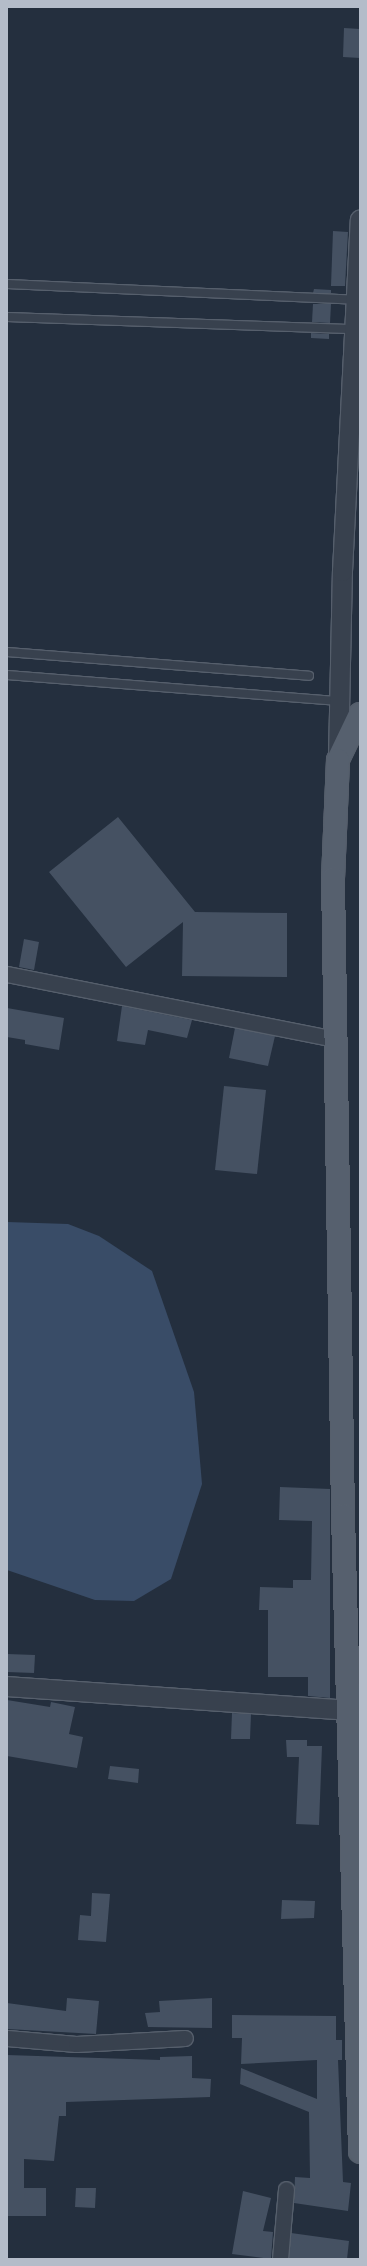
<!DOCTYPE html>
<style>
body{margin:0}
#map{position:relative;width:367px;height:2266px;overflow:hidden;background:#242f3e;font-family:Helvetica,sans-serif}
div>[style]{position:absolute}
.water>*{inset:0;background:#394c67}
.building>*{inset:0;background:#455162}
.roads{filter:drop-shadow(1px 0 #565f6c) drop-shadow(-1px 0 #565f6c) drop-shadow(0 1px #565f6c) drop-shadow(0 -1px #565f6c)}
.service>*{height:8px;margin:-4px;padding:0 4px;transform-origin:4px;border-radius:4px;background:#38414e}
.minor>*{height:15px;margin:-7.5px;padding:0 7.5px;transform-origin:7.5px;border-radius:7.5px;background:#38414e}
.tertiary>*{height:19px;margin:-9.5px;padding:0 9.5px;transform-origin:9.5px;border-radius:9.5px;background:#38414e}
.primary>*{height:22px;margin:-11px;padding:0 11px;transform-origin:11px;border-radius:11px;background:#56606e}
span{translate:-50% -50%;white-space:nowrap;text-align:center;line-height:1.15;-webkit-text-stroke:4px #1d2633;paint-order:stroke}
.frame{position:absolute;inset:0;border:8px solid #b4bcc9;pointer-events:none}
</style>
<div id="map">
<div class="water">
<div style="clip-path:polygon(7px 1222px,68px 1224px,99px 1236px,152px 1271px,194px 1392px,202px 1484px,171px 1579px,134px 1601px,95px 1600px,7px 1570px)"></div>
</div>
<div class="building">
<div style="clip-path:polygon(344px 28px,360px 29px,360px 58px,343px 57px)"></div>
<div style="clip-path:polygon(333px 231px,348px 232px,345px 286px,331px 286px)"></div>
<div style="clip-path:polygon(314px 289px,331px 290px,331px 293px,313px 293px)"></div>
<div style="clip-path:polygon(313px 304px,331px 304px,330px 323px,312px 322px)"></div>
<div style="clip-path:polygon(311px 333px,329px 334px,329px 339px,311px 338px)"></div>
<div style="clip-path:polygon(118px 817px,195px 912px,287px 913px,287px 977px,182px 976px,183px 922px,126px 967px,49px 872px)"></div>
<div style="clip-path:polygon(24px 939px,39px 942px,34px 970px,19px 967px)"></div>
<div style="clip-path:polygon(122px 1006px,192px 1020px,187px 1038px,148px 1030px,145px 1045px,117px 1041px)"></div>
<div style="clip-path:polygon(7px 1008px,64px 1018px,59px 1050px,25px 1044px,25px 1040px,7px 1037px)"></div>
<div style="clip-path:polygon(235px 1028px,275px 1036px,268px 1066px,229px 1058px)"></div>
<div style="clip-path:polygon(224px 1086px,266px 1090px,257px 1174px,215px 1170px)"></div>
<div style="clip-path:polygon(280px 1487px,330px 1489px,330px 1698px,308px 1696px,308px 1677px,268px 1677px,268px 1610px,259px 1610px,260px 1587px,293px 1588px,293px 1580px,311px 1580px,312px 1521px,279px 1520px)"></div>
<div style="clip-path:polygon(7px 1654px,35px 1655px,34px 1673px,7px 1672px)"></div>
<div style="clip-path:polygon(7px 1700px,50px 1707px,51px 1702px,75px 1707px,69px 1734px,83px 1737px,77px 1768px,7px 1756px)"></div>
<div style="clip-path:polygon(232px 1713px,251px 1714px,250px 1739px,231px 1739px)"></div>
<div style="clip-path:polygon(286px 1740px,307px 1740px,307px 1746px,322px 1746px,319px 1825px,296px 1824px,299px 1757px,287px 1757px)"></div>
<div style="clip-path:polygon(110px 1766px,139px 1769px,138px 1783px,108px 1779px)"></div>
<div style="clip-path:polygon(92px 1893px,110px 1894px,106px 1942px,78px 1940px,80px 1915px,91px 1916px)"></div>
<div style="clip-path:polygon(282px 1900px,315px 1901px,314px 1918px,281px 1919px)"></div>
<div style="clip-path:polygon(67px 1998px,99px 2001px,96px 2034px,7px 2029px,7px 2003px,66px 2011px)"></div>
<div style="clip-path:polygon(212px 1998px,212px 2028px,148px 2027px,145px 2013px,160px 2012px,159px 2001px)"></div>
<div style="clip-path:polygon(232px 2015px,336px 2016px,336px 2040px,342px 2040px,342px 2060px,338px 2060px,343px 2182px,351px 2183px,348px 2211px,294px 2203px,295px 2177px,310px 2178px,309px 2112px,240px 2084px,241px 2068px,317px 2099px,317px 2060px,241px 2064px,242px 2038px,232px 2038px)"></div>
<div style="clip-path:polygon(7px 2055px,160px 2060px,160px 2057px,192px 2056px,192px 2078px,211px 2079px,210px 2097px,66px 2102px,66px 2116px,59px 2116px,54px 2161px,24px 2159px,24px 2188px,46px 2188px,46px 2216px,7px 2216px)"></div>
<div style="clip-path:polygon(76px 2188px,96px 2188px,95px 2208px,75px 2207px)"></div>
<div style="clip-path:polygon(243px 2191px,271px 2198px,263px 2231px,273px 2232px,271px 2259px,232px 2254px)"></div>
<div style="clip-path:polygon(291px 2233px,349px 2241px,347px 2259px,289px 2259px)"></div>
</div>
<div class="roads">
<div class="service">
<div style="left:7px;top:284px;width:349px;rotate:2.6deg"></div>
<div style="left:7px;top:317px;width:349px;rotate:2deg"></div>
<div style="left:7px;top:652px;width:303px;rotate:4.5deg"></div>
<div style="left:7px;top:675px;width:333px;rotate:4.5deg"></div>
</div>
<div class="minor">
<div style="left:7px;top:974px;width:334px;rotate:11.2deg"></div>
<div style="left:7px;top:2038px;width:69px;rotate:5deg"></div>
<div style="left:76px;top:2044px;width:109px;rotate:-3.2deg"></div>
<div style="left:280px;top:2259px;width:70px;rotate:-85.1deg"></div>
</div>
<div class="tertiary">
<div style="left:338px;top:759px;width:188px;rotate:-88.8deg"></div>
<div style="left:342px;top:571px;width:352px;rotate:-87.1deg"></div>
<div style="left:7px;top:1686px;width:342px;rotate:4deg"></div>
</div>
<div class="primary">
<div style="left:360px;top:714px;width:51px;rotate:115.6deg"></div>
<div style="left:338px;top:760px;width:118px;rotate:92.4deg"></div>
<div style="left:333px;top:878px;width:637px;rotate:89.1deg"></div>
<div style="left:343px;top:1515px;width:637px;rotate:88.47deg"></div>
</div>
</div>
<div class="frame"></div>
</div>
